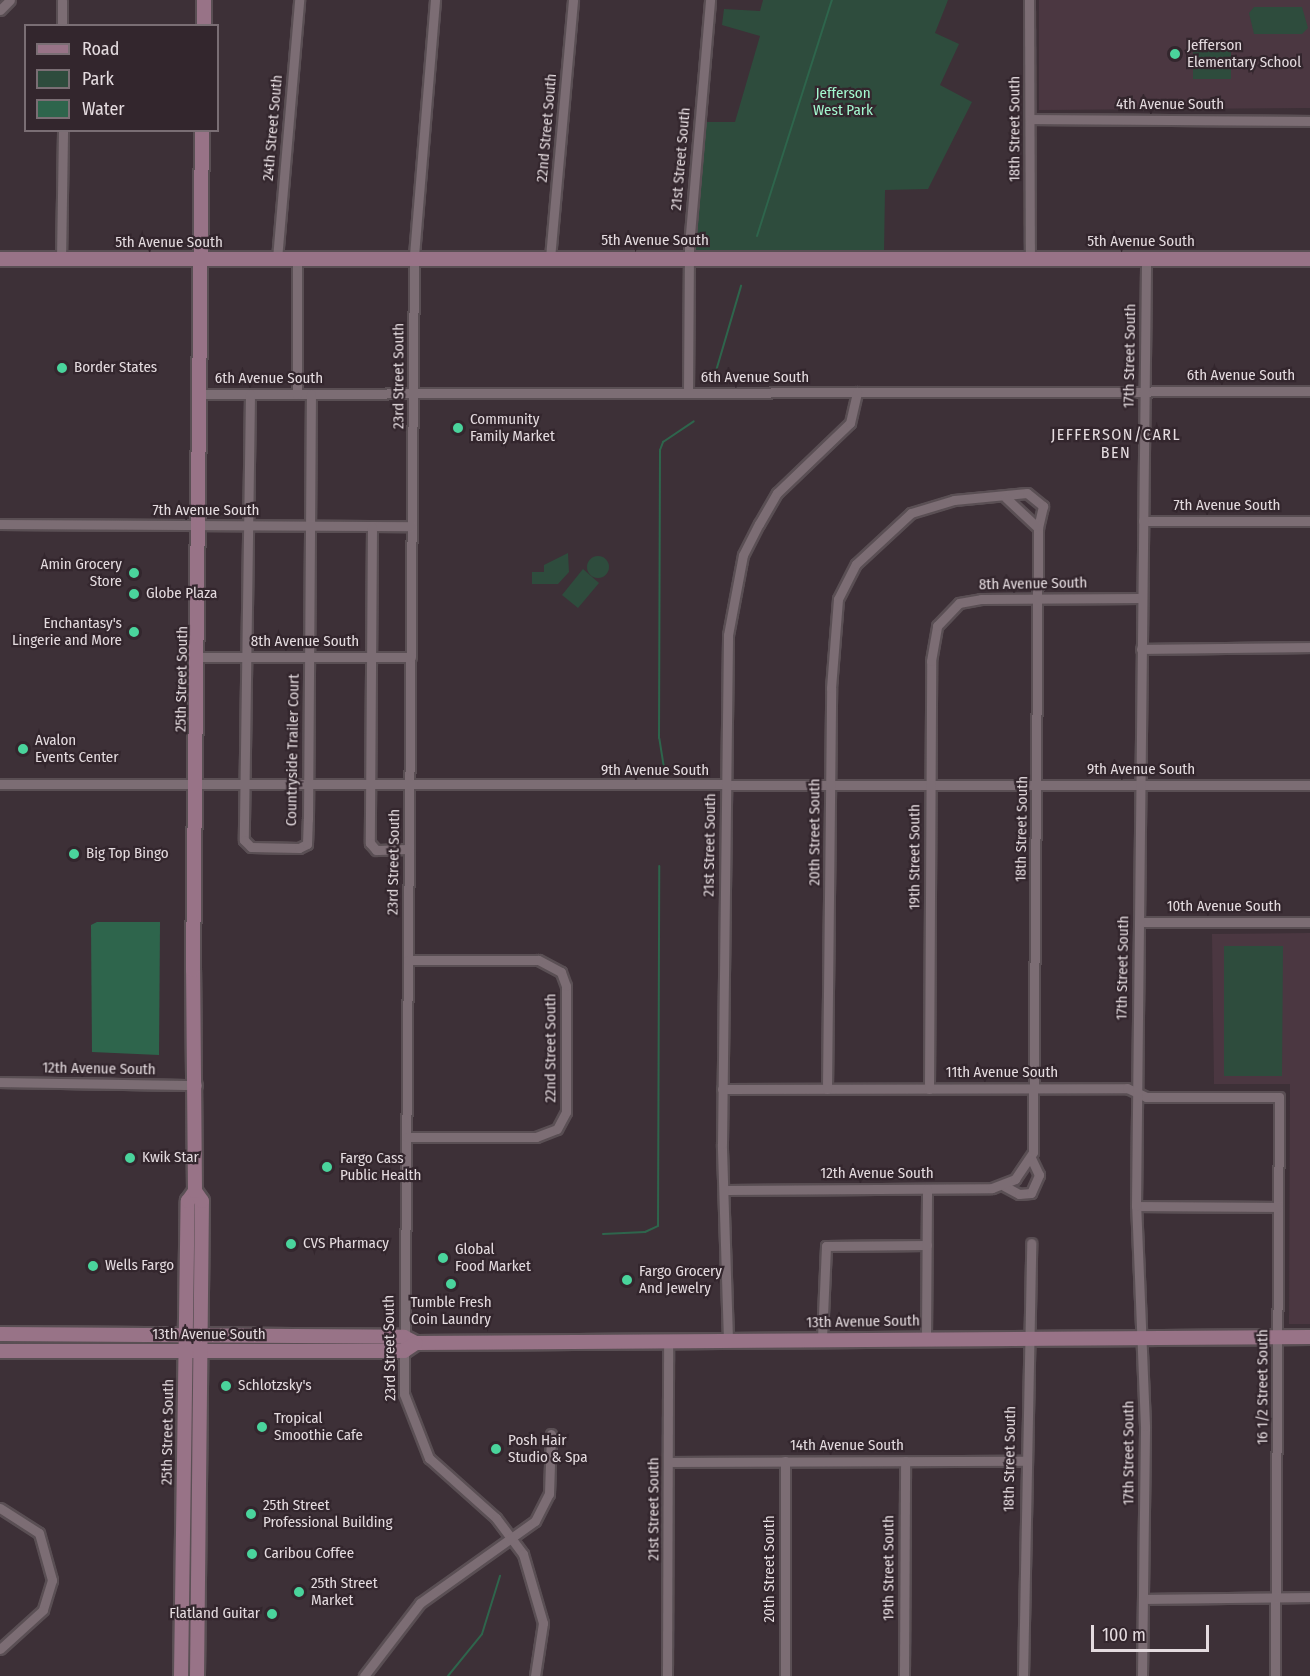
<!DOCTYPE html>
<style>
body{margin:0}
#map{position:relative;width:1310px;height:1676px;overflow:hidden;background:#3d3037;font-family:"Fira Sans Condensed",sans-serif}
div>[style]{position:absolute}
.built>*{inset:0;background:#4b3741}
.green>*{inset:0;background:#2e4c3d}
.round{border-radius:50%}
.water>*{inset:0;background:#2e654c}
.stream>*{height:2px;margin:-1px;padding:0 1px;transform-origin:1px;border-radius:1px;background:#2e654c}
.roads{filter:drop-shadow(2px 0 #5a4f54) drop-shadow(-2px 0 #5a4f54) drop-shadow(0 2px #5a4f54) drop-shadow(0 -2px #5a4f54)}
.street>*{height:9px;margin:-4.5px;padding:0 4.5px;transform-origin:4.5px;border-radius:4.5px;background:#7c6d74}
.secondary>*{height:14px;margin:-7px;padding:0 7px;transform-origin:7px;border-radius:7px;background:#987387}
.dots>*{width:16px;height:16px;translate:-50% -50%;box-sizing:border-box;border:3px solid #33262d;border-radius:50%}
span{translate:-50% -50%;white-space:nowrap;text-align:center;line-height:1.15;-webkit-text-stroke:4.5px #33262d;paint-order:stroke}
.poi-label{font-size:15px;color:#e4dbdf}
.left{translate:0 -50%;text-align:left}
.right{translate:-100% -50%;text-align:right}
.park-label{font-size:15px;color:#a3f8cf}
.street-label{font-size:15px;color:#e4dbdf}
.neighbourhood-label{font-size:16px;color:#e4dbdf;letter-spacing:1.5px}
.legend{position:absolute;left:24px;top:24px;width:195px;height:108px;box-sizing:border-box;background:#33262d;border:2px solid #7a6e74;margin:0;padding:8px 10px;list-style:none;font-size:18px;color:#e4dbdf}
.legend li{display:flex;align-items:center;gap:12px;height:30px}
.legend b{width:30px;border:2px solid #7a6e74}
.scale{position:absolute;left:1091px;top:1625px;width:118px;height:27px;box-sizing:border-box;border:3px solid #e4dbdf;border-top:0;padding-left:8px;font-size:18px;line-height:21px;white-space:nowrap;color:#e4dbdf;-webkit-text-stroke:4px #33262d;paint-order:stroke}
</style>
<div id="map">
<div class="built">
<div style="clip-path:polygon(1039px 0,1310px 0,1310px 108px,1039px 110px)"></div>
<div style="clip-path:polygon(1310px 933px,1310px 1324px,1289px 1324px,1290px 1084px,1214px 1084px,1212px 934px)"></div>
</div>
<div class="green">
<div style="clip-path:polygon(763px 0,948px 0,935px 33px,959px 44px,940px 85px,972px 102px,928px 189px,885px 190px,884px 252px,694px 252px,705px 122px,735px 122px,760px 36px,722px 25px,724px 9px,760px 11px)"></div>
<div style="clip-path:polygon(1254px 7px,1302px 7px,1308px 28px,1302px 34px,1254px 34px,1249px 13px)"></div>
<div style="clip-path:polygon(1193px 51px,1231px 51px,1231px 79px,1193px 79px)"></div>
<div style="clip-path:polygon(568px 553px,569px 572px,558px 584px,532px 584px,532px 572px,544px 572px,544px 565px)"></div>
<div class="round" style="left:587px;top:556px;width:22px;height:22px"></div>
<div style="clip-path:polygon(583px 569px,599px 583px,578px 608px,562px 595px)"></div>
<div style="clip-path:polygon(1224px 946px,1283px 946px,1282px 1076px,1224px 1076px)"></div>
</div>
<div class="water">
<div style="clip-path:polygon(97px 922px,160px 922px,159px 1055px,92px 1052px,91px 925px)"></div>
</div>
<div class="stream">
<div style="left:757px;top:236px;width:248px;rotate:-72.4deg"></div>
<div style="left:716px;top:371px;width:89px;rotate:-73.6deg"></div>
<div style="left:664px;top:768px;width:30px;rotate:-99deg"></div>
<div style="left:659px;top:738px;width:288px;rotate:-89.8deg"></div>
<div style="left:660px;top:450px;width:9px;rotate:-69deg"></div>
<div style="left:663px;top:442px;width:37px;rotate:-34deg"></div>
<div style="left:603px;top:1234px;width:42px;rotate:-2.7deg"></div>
<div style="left:645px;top:1232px;width:14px;rotate:-25deg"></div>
<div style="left:658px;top:1226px;width:360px;rotate:-89.8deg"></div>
<div style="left:448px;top:1676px;width:54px;rotate:-51deg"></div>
<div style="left:482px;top:1634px;width:61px;rotate:-72.8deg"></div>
</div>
<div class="roads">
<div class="street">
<div style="left:62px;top:0;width:26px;rotate:90deg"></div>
<div style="left:435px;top:0;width:258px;rotate:94.7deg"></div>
<div style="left:414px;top:257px;width:1137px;rotate:90.5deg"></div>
<div style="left:404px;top:1394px;width:69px;rotate:68.7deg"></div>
<div style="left:429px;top:1458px;width:90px;rotate:41.8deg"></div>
<div style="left:496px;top:1518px;width:45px;rotate:53.1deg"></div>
<div style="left:523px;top:1554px;width:72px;rotate:73.8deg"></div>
<div style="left:543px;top:1623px;width:54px;rotate:98.6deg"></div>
<div style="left:1029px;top:0;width:258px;rotate:89.8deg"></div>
<div style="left:0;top:10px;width:14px;rotate:-45deg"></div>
<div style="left:1030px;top:119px;width:280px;rotate:0.4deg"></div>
<div style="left:550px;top:258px;width:259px;rotate:-84.9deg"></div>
<div style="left:277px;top:259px;width:260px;rotate:-85.1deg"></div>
<div style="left:61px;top:260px;width:130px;rotate:-89.1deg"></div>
<div style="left:688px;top:393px;width:147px;rotate:-89.6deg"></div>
<div style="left:689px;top:246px;width:247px;rotate:-85.1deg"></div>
<div style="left:199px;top:394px;width:1111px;rotate:-0.15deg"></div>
<div style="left:250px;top:394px;width:446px;rotate:90.8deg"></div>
<div style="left:244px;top:840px;width:10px;rotate:45deg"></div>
<div style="left:251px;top:847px;width:48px;rotate:1.2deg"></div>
<div style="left:299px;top:848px;width:9px;rotate:-27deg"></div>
<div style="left:307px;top:844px;width:25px;rotate:-88deg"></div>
<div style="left:308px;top:819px;width:425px;rotate:-89.6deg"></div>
<div style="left:297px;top:394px;width:136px;rotate:-90deg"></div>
<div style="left:1143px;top:521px;width:167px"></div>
<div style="left:0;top:524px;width:412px;rotate:0.3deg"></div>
<div style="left:372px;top:527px;width:316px;rotate:90.4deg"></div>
<div style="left:370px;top:843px;width:9px;rotate:49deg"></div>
<div style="left:376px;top:850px;width:33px;rotate:-2deg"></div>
<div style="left:1141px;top:649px;width:169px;rotate:-0.7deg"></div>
<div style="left:199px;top:657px;width:212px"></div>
<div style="left:0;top:784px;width:1310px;rotate:0.04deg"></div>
<div style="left:1139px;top:922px;width:171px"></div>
<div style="left:0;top:1082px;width:197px;rotate:0.9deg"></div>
<div style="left:722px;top:1089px;width:405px;rotate:-0.1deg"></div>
<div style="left:1127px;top:1088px;width:21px;rotate:25deg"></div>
<div style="left:1146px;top:1097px;width:133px"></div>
<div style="left:1279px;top:1097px;width:579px;rotate:90.4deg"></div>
<div style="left:827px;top:1089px;width:401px;rotate:-89.4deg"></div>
<div style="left:831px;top:688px;width:89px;rotate:-85.5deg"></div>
<div style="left:838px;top:599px;width:39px;rotate:-63deg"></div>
<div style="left:856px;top:564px;width:75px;rotate:-42.8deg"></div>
<div style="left:911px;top:513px;width:45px;rotate:-16.8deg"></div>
<div style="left:954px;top:500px;width:73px;rotate:-5.5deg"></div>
<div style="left:1027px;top:493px;width:21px;rotate:39deg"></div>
<div style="left:1043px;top:506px;width:23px;rotate:103deg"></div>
<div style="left:929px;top:1089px;width:428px;rotate:-89.7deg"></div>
<div style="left:931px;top:661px;width:36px;rotate:-80deg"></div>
<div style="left:937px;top:626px;width:32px;rotate:-46deg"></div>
<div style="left:959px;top:603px;width:22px;rotate:-10deg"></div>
<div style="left:981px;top:599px;width:160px;rotate:-0.4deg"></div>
<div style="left:407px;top:1137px;width:129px"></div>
<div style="left:536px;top:1137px;width:22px;rotate:-21deg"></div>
<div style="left:557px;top:1129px;width:19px;rotate:-62deg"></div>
<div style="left:566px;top:1112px;width:126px;rotate:-90deg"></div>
<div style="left:566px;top:986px;width:15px;rotate:-110deg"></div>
<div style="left:561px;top:972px;width:26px;rotate:-152deg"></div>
<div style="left:538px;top:960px;width:130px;rotate:180deg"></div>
<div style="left:1004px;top:1186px;width:17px;rotate:28deg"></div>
<div style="left:1019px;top:1194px;width:12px;rotate:-5deg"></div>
<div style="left:1031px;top:1193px;width:20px;rotate:-66deg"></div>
<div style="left:1039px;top:1175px;width:19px;rotate:-115deg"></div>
<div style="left:726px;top:1190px;width:266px;rotate:-0.4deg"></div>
<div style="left:992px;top:1188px;width:25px;rotate:-21deg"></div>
<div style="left:1015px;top:1179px;width:32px;rotate:-56deg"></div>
<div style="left:1033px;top:1152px;width:624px;rotate:-89.54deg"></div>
<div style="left:1038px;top:528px;width:44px;rotate:-136.8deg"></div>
<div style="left:1136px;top:1206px;width:142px;rotate:0.4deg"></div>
<div style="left:822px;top:1338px;width:92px;rotate:-87.5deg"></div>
<div style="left:826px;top:1246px;width:101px;rotate:-0.6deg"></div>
<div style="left:926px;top:1338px;width:149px;rotate:-89.6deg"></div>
<div style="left:728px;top:1340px;width:196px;rotate:-91.8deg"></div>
<div style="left:722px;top:1144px;width:509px;rotate:-89.32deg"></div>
<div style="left:728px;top:635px;width:81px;rotate:-79.4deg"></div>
<div style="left:743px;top:555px;width:35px;rotate:-63deg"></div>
<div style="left:759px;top:524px;width:36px;rotate:-60deg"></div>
<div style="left:777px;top:493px;width:101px;rotate:-43.8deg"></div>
<div style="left:850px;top:423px;width:32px;rotate:-77deg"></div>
<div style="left:670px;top:1462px;width:355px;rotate:-0.2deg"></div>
<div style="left:0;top:1508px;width:46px;rotate:32.7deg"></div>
<div style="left:39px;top:1533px;width:49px;rotate:74.5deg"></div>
<div style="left:52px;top:1580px;width:31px;rotate:107deg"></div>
<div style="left:43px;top:1610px;width:58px;rotate:137.8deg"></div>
<div style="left:1145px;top:1599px;width:165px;rotate:-0.7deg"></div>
<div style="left:364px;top:1676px;width:92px;rotate:-52.5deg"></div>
<div style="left:420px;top:1603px;width:141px;rotate:-35.5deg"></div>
<div style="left:535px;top:1521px;width:30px;rotate:-63deg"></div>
<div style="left:549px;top:1494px;width:60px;rotate:-88.1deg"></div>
<div style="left:667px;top:1676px;width:335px;rotate:-89.8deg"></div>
<div style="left:785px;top:1676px;width:215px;rotate:-90deg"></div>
<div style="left:904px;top:1676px;width:215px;rotate:-89.7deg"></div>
<div style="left:1023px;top:1676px;width:433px;rotate:-88.9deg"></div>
<div style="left:1142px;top:1676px;width:250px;rotate:-89.3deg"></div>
<div style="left:1145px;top:1426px;width:220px;rotate:-92.3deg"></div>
<div style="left:1136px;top:1206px;width:947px;rotate:-89.39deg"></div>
</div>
<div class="secondary">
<div style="left:204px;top:26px;width:26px;rotate:-90deg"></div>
<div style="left:0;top:259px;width:1310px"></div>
<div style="left:0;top:1334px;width:404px;rotate:0.4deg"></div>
<div style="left:404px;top:1337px;width:13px;rotate:27deg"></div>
<div style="left:416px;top:1343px;width:894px;rotate:-0.38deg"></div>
<div style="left:0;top:1351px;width:404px"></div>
<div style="left:404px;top:1351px;width:14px;rotate:-34deg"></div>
<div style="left:181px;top:1676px;width:475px;rotate:-89.2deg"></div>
<div style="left:188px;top:1201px;width:12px;rotate:-55deg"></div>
<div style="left:197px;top:1676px;width:475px;rotate:-89.4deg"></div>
<div style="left:202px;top:1201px;width:12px;rotate:-125deg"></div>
<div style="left:195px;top:1191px;width:221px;rotate:-90.5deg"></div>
<div style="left:193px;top:970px;width:840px;rotate:-89.39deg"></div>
</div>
</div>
<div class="dots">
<div style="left:1175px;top:54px;background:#4ad49c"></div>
<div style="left:62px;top:368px;background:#4ad49c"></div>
<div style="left:458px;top:428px;background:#4ad49c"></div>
<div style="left:134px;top:573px;background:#4ad49c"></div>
<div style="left:134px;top:594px;background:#4ad49c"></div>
<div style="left:134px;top:632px;background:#4ad49c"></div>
<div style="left:23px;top:749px;background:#4ad49c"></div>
<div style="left:74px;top:854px;background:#4ad49c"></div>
<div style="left:130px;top:1158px;background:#4ad49c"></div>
<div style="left:327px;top:1167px;background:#4ad49c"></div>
<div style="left:291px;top:1244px;background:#4ad49c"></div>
<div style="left:443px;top:1258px;background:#4ad49c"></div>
<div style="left:93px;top:1266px;background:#4ad49c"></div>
<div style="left:627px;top:1280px;background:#4ad49c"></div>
<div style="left:451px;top:1284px;background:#4ad49c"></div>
<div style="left:226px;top:1386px;background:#4ad49c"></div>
<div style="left:262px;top:1427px;background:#4ad49c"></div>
<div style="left:496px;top:1449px;background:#4ad49c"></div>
<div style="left:251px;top:1514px;background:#4ad49c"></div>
<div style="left:252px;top:1554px;background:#4ad49c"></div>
<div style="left:299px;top:1592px;background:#4ad49c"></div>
<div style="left:272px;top:1614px;background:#4ad49c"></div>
</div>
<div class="poi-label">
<span class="left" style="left:1187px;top:54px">Jefferson<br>Elementary School</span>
<span class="left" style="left:74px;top:368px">Border States</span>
<span class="left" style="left:470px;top:428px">Community<br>Family Market</span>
<span class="right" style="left:122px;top:573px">Amin Grocery<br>Store</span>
<span class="left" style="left:146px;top:594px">Globe Plaza</span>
<span class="right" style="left:122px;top:632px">Enchantasy's<br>Lingerie and More</span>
<span class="left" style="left:35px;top:749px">Avalon<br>Events Center</span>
<span class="left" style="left:86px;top:854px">Big Top Bingo</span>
<span class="left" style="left:142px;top:1158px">Kwik Star</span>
<span class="left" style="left:340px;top:1167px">Fargo Cass<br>Public Health</span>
<span class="left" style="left:303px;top:1244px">CVS Pharmacy</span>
<span class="left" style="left:455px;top:1258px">Global<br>Food Market</span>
<span class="left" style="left:105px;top:1266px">Wells Fargo</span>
<span class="left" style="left:639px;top:1280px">Fargo Grocery<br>And Jewelry</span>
<span style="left:451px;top:1311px">Tumble Fresh<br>Coin Laundry</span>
<span class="left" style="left:238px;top:1386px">Schlotzsky's</span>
<span class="left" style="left:274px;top:1427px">Tropical<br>Smoothie Cafe</span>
<span class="left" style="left:508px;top:1449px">Posh Hair<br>Studio &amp; Spa</span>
<span class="left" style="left:263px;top:1514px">25th Street<br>Professional Building</span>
<span class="left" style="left:264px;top:1554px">Caribou Coffee</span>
<span class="left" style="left:311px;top:1592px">25th Street<br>Market</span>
<span class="right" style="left:260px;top:1614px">Flatland Guitar</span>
</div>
<div class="park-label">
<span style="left:843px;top:102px">Jefferson<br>West Park</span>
</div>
<div class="street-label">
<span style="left:1170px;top:105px">4th Avenue South</span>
<span style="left:273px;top:128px;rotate:-85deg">24th Street South</span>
<span style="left:547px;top:128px;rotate:-85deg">22nd Street South</span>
<span style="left:1015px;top:129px;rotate:-90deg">18th Street South</span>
<span style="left:681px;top:159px;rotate:-85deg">21st Street South</span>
<span style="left:655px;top:241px">5th Avenue South</span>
<span style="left:1141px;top:242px">5th Avenue South</span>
<span style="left:169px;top:243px">5th Avenue South</span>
<span style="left:1130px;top:356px;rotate:-89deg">17th Street South</span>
<span style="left:399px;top:376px;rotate:-90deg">23rd Street South</span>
<span style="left:1241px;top:376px">6th Avenue South</span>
<span style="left:755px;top:378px">6th Avenue South</span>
<span style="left:269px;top:379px">6th Avenue South</span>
<span style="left:1227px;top:506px">7th Avenue South</span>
<span style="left:206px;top:511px">7th Avenue South</span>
<span style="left:1033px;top:584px;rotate:-1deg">8th Avenue South</span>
<span style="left:305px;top:642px">8th Avenue South</span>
<span style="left:182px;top:679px;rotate:-89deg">25th Street South</span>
<span style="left:293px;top:750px;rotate:-89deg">Countryside Trailer Court</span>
<span style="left:1141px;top:770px">9th Avenue South</span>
<span style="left:655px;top:771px">9th Avenue South</span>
<span style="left:1022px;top:829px;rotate:-89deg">18th Street South</span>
<span style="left:815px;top:832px;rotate:-90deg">20th Street South</span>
<span style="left:710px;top:845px;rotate:-89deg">21st Street South</span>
<span style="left:915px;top:857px;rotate:-90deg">19th Street South</span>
<span style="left:394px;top:862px;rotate:-89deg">23rd Street South</span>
<span style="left:1224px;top:907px">10th Avenue South</span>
<span style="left:1123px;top:968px;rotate:-89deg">17th Street South</span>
<span style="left:551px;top:1048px;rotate:-90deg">22nd Street South</span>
<span style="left:99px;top:1069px;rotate:1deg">12th Avenue South</span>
<span style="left:1002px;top:1073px">11th Avenue South</span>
<span style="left:877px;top:1174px">12th Avenue South</span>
<span style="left:863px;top:1322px;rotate:-1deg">13th Avenue South</span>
<span style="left:209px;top:1335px">13th Avenue South</span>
<span style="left:390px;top:1348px;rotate:-91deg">23rd Street South</span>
<span style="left:1263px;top:1387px;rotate:-90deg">16 1/2 Street South</span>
<span style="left:168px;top:1432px;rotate:-89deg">25th Street South</span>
<span style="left:847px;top:1446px">14th Avenue South</span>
<span style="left:1129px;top:1453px;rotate:-90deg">17th Street South</span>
<span style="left:1010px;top:1459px;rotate:-89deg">18th Street South</span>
<span style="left:654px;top:1509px;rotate:-90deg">21st Street South</span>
<span style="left:889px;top:1568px;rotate:-90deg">19th Street South</span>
<span style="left:770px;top:1569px;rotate:-90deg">20th Street South</span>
</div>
<div class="neighbourhood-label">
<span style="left:1116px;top:444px">JEFFERSON/CARL<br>BEN</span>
</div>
<ul class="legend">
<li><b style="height:8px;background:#987387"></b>Road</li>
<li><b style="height:16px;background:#2e4c3d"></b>Park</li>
<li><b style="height:16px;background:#2e654c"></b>Water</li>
</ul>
<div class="scale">100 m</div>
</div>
